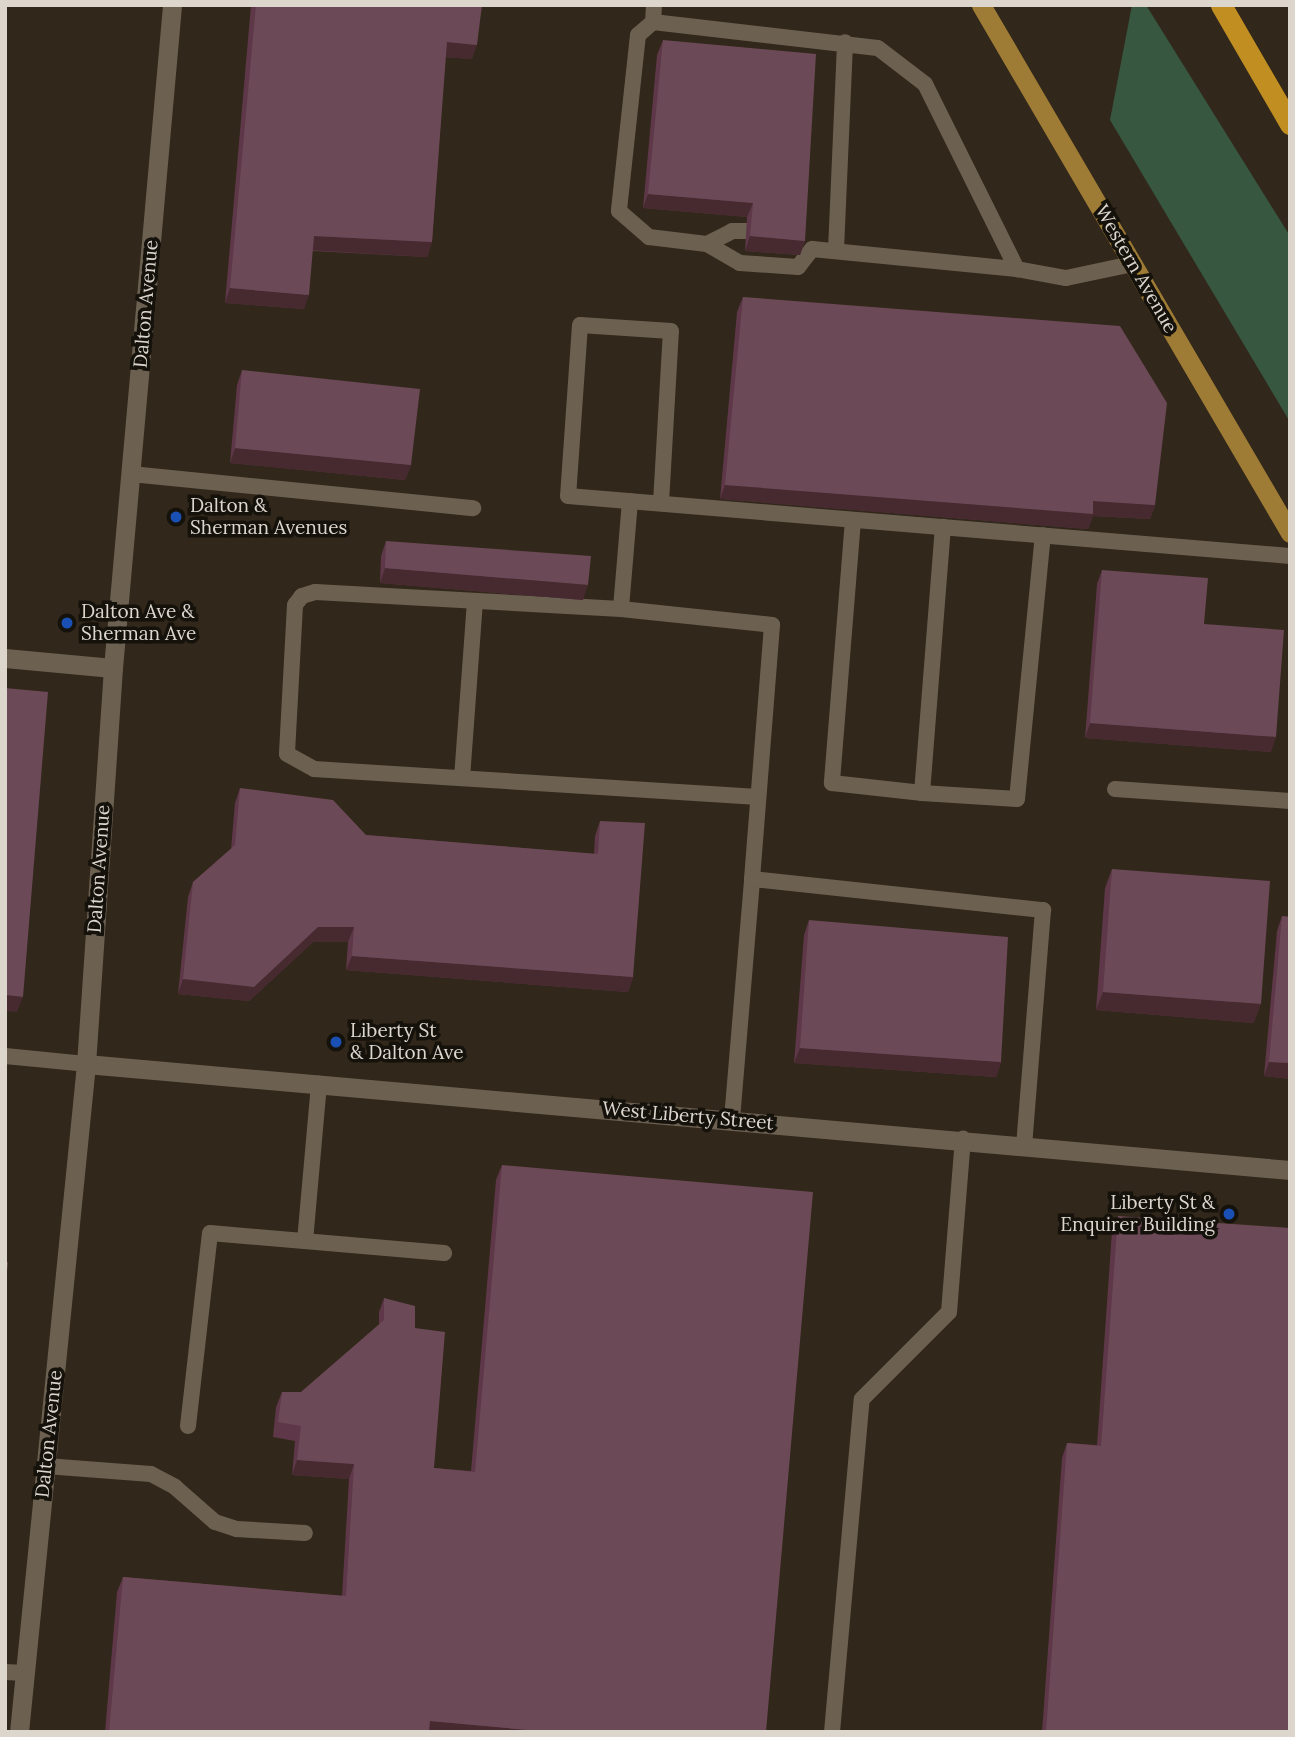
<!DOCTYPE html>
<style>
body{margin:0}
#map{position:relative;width:1295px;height:1737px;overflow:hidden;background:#31271a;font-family:Lora,serif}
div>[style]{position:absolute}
.green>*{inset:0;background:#375740}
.service>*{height:16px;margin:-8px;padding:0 8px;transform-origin:8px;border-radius:8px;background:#6c6051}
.minor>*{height:19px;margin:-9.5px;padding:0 9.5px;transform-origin:9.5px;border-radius:9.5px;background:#6c6051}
.secondary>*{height:19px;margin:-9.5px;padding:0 9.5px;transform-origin:9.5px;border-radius:9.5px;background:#6c6051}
.primary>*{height:19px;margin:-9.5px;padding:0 9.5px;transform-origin:9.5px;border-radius:9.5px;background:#9f7c35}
.motorway>*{height:21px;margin:-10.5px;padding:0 10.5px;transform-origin:10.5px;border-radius:10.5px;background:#c18e22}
.wall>*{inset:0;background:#5e3848}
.shaded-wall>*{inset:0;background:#462a30}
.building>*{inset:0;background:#6b4956}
.dots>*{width:19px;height:19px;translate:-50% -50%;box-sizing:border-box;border:4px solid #15110b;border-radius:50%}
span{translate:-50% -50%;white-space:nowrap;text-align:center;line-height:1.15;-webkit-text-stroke:7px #15110b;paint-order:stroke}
.street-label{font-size:19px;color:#dcd6cd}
.poi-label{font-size:19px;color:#dcd6cd}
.left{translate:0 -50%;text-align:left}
.right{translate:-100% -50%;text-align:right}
.frame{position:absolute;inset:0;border:7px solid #dcd6cd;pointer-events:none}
</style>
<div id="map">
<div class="green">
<div style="clip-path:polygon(1132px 5px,1146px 5px,1290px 236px,1290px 422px,1110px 120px)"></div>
</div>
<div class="service">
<div style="left:654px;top:5px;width:17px;rotate:93deg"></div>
<div style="left:653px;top:22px;width:226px;rotate:6.6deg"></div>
<div style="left:878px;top:48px;width:59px;rotate:37.5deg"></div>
<div style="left:925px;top:84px;width:207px;rotate:63.6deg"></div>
<div style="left:1017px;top:269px;width:50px;rotate:10.4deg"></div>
<div style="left:1066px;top:278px;width:67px;rotate:-12deg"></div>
<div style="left:653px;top:22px;width:20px;rotate:139deg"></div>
<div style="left:638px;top:35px;width:177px;rotate:96.2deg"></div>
<div style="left:619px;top:211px;width:40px;rotate:41deg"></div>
<div style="left:649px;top:237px;width:58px;rotate:6.9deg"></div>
<div style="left:707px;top:244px;width:38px;rotate:30deg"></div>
<div style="left:740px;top:263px;width:58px;rotate:3.9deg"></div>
<div style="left:798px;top:267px;width:23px;rotate:-52deg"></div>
<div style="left:812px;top:249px;width:206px;rotate:5.6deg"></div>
<div style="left:707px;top:244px;width:28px;rotate:-27deg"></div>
<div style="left:732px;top:231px;width:15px"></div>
<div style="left:836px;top:250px;width:208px;rotate:-87.5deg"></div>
<div style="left:131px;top:474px;width:344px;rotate:5.7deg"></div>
<div style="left:630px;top:501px;width:108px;rotate:94.8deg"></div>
<div style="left:621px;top:609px;width:152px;rotate:6deg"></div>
<div style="left:772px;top:625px;width:255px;rotate:94.5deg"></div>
<div style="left:661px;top:503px;width:172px;rotate:-86.7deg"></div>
<div style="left:671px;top:331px;width:91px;rotate:-176.2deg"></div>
<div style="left:580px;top:325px;width:171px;rotate:94deg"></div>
<div style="left:568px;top:496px;width:724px;rotate:4.75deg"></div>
<div style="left:853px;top:520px;width:264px;rotate:94.6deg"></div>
<div style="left:832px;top:783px;width:91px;rotate:6.3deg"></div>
<div style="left:922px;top:793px;width:95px;rotate:3.6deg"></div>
<div style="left:1017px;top:799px;width:265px;rotate:-84.4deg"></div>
<div style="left:621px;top:609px;width:306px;rotate:-176.8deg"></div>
<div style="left:315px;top:592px;width:14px;rotate:163deg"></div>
<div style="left:302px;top:596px;width:11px;rotate:128deg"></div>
<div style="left:295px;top:605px;width:149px;rotate:93.1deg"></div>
<div style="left:287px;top:754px;width:31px;rotate:29deg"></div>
<div style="left:314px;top:769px;width:445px;rotate:3.6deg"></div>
<div style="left:462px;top:778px;width:177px;rotate:-85.8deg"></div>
<div style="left:1115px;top:789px;width:175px;rotate:3.9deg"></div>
<div style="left:922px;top:793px;width:267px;rotate:-85.5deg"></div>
<div style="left:5px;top:1056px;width:81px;rotate:5.6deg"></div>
<div style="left:732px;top:1119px;width:241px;rotate:-85.2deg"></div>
<div style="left:752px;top:879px;width:293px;rotate:6.1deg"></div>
<div style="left:1043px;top:910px;width:235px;rotate:94.6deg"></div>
<div style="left:305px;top:1241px;width:158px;rotate:-84.9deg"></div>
<div style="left:188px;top:1426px;width:194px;rotate:-83.5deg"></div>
<div style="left:210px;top:1233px;width:235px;rotate:4.9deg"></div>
<div style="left:46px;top:1466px;width:105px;rotate:4.4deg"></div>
<div style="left:151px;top:1474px;width:27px;rotate:28deg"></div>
<div style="left:175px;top:1487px;width:53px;rotate:41.2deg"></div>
<div style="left:215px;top:1522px;width:23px;rotate:18deg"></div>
<div style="left:237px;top:1529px;width:68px;rotate:3.4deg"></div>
<div style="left:5px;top:1672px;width:20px;rotate:3deg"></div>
<div style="left:832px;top:1732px;width:334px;rotate:-84.9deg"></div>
<div style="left:862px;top:1399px;width:123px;rotate:-45deg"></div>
<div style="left:949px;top:1312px;width:174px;rotate:-85.4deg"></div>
</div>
<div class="minor">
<div style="left:5px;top:658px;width:108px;rotate:5.3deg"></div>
</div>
<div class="secondary">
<div style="left:86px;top:1064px;width:1209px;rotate:5.03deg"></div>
<div style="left:19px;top:1732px;width:671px;rotate:-84.27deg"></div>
<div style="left:86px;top:1064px;width:397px;rotate:-86.1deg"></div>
<div style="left:113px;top:668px;width:666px;rotate:-84.91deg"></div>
</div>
<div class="primary">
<div style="left:981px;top:5px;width:612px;rotate:59.66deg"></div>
</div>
<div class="motorway">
<div style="left:1221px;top:5px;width:138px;rotate:59.9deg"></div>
</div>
<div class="wall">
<div style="clip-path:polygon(251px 5px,482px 5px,472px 59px,445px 57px,432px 242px,427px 257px,312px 251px,304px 309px,225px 303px)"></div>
<div style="clip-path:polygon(663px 40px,805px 241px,800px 255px,745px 251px,747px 217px,643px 208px,657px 55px)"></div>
<div style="clip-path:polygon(743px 297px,1155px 505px,1150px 519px,1093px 516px,1088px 529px,720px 499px,737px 312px)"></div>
<div style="clip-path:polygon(242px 370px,411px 465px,405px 480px,230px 463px,237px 385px)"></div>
<div style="clip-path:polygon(386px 541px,583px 600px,380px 583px,381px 556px)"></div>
<div style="clip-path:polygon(1102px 570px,1204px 624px,1271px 752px,1085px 738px,1097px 584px)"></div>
<div style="clip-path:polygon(240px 788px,366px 835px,594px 854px,595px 836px,600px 821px,633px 977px,628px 992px,346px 970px,348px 942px,313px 942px,249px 1001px,178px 994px,188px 897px,193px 882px,231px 849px,235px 803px)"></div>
<div style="clip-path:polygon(1112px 869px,1254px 1023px,1096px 1010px,1105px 888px)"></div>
<div style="clip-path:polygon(1282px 916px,1290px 917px,1290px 1079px,1264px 1076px,1277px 931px)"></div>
<div style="clip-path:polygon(809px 920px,1001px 1062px,996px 1077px,794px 1063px,804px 935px)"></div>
<div style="clip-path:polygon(502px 1165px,766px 1732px,105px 1732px,117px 1592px,123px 1577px,342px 1596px,349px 1479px,292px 1475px,295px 1441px,273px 1437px,276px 1407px,282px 1392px,301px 1392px,379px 1325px,379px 1312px,384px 1298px,415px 1328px,434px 1468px,471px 1471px,496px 1180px)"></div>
<div style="clip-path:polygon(1118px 1216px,1290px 1732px,1042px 1732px,1062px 1458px,1067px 1443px,1097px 1445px,1112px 1231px)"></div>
</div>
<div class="shaded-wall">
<div style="clip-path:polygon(447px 42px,477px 45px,472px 59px,441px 57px)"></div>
<div style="clip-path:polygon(648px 194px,753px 203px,747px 217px,643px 208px)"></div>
<div style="clip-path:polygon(314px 236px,432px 242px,427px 257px,308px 250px)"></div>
<div style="clip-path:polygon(750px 236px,805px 241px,800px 255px,745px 251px)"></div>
<div style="clip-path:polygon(230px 288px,309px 295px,304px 309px,225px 303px)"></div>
<div style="clip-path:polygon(235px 448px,411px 465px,405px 480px,230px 463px)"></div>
<div style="clip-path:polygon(725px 485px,1093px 501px,1155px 505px,1150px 519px,1093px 516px,1088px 529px,720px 499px)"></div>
<div style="clip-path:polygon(385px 568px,588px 585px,583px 600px,380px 583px)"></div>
<div style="clip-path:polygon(1090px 723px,1276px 737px,1271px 752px,1085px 738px)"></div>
<div style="clip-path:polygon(318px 927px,354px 927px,348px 942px,313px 942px,249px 1001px,178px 994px,183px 979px)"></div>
<div style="clip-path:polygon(352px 956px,633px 977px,628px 992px,346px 970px)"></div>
<div style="clip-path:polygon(1103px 992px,1261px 1004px,1254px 1023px,1096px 1010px)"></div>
<div style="clip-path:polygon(5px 995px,23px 997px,17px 1012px,5px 1011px)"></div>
<div style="clip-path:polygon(800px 1048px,1001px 1062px,996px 1077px,794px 1063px)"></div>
<div style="clip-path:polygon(1269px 1062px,1290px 1063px,1290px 1079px,1264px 1076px)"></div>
<div style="clip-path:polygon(297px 1460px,354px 1464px,349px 1479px,292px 1475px)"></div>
<div style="clip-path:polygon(430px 1721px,550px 1732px,426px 1732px)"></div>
</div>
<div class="building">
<div style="clip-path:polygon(256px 5px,482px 5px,477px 45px,447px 42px,432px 242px,314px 236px,309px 295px,230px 288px)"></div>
<div style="clip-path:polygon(663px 40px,816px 54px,805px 241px,750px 236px,753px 203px,648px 194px)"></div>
<div style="clip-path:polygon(743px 297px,1120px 326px,1167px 403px,1155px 505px,1093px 501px,1093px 514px,725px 485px)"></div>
<div style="clip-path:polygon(242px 370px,420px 389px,411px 465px,235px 448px)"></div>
<div style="clip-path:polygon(386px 541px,591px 556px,588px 585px,385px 568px)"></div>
<div style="clip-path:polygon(1102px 570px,1208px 578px,1204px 624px,1284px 630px,1276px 737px,1090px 723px)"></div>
<div style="clip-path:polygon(5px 688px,48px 692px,23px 997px,5px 995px)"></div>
<div style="clip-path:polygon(240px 788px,333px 800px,366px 835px,598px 854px,600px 821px,645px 823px,633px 977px,352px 956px,354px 927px,318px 927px,254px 987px,183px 979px,193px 882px,235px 845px)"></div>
<div style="clip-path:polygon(1112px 869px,1270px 881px,1261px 1004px,1103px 992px)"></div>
<div style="clip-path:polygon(1282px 916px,1290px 917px,1290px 1063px,1269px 1062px)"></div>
<div style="clip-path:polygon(809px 920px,1008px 937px,1001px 1062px,800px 1048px)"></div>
<div style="clip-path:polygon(502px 1165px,813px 1192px,766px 1732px,550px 1732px,430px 1721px,429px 1732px,109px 1732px,123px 1577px,346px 1596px,354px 1464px,297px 1460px,301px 1426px,278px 1422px,282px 1392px,301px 1392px,384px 1320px,384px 1298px,415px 1306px,415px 1328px,445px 1332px,434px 1468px,475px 1472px)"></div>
<div style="clip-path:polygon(1118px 1216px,1290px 1228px,1290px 1732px,1046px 1732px,1067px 1443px,1101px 1446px)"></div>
<div style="clip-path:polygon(5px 1262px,8px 1262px,5px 1292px)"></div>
</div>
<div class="dots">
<div style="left:176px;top:517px;background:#1a4fb4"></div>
<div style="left:67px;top:623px;background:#1a4fb4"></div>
<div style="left:336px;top:1042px;background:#1a4fb4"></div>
<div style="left:1229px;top:1214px;background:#1a4fb4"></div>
</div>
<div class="street-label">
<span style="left:1136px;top:269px;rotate:60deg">Western Avenue</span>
<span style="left:146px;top:304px;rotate:-85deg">Dalton Avenue</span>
<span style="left:99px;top:869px;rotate:-86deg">Dalton Avenue</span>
<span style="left:688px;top:1116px;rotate:5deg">West Liberty Street</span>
<span style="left:49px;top:1434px;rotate:-84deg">Dalton Avenue</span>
</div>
<div class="poi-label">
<span class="left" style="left:190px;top:517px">Dalton &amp;<br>Sherman Avenues</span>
<span class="left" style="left:81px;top:623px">Dalton Ave &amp;<br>Sherman Ave</span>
<span class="left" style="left:350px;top:1042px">Liberty St<br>&amp; Dalton Ave</span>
<span class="right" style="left:1215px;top:1214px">Liberty St &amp;<br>Enquirer Building</span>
</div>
<div class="frame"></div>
</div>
